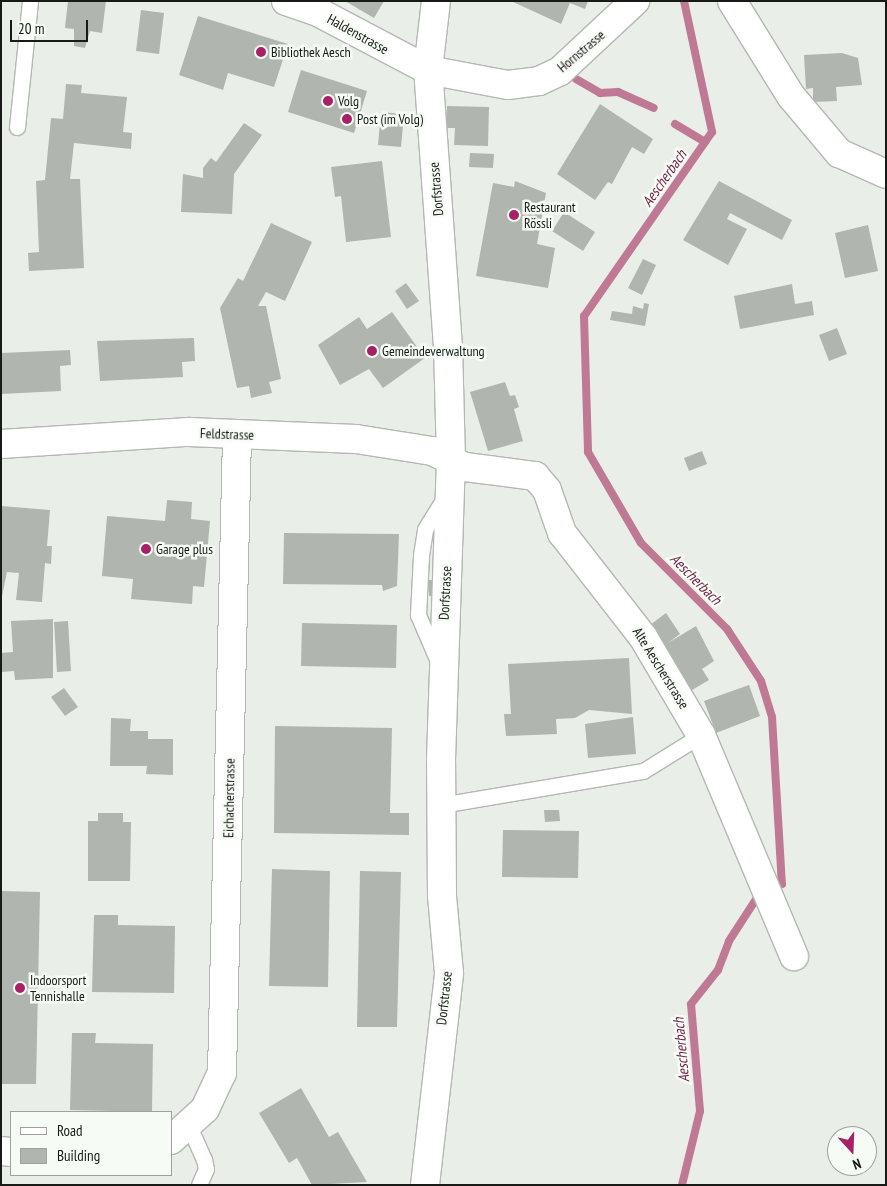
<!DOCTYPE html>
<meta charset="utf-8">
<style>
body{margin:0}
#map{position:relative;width:887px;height:1186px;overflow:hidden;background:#e9eee8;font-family:"PT Sans Narrow",sans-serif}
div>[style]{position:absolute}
.stream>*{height:8px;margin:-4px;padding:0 4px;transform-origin:4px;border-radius:4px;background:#bf7994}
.building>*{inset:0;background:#b0b5af}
.roads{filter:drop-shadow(1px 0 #b3b8b2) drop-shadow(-1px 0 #b3b8b2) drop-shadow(0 1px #b3b8b2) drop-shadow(0 -1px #b3b8b2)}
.lane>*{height:15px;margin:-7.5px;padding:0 7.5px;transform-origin:7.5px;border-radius:7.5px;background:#fff}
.street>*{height:28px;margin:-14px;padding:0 14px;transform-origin:14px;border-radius:14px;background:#fff}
.secondary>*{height:28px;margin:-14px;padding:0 14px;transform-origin:14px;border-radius:14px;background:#fff}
.dots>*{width:14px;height:14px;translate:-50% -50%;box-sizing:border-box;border:2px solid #f6fcf5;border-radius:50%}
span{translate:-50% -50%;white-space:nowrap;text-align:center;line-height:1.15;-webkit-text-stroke:5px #f6fcf5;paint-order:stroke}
.street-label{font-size:14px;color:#181a17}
.poi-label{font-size:14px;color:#181a17}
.left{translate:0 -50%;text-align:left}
.water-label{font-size:15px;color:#701d45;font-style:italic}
.frame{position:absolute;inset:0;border:2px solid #181a17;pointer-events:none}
.legend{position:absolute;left:10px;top:1111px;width:162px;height:65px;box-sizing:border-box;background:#f6fcf5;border:1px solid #9da29c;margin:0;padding:6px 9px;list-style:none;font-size:15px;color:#181a17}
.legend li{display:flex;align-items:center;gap:10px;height:25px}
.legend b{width:25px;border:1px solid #9da29c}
.north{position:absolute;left:827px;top:1126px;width:50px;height:50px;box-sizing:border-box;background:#f6fcf5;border:1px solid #9da29c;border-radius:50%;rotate:160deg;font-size:14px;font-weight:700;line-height:20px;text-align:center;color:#181a17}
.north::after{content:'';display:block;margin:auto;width:18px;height:22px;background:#a82066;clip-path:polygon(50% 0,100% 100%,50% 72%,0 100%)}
.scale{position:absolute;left:10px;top:20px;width:78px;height:22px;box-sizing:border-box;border:2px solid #181a17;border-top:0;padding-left:6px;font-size:15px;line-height:18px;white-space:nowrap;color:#181a17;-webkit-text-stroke:4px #f6fcf5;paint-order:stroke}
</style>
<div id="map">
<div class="stream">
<div style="left:684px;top:1px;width:134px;rotate:77.9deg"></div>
<div style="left:712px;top:132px;width:224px;rotate:124.8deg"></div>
<div style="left:584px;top:316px;width:136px;rotate:88.3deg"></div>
<div style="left:588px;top:452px;width:105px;rotate:59.8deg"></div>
<div style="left:641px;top:543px;width:122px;rotate:45deg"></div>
<div style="left:727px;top:629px;width:62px;rotate:56.8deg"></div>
<div style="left:761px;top:681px;width:38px;rotate:73deg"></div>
<div style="left:772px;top:717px;width:167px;rotate:86.6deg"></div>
<div style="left:782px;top:884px;width:12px;rotate:160deg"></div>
<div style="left:576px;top:79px;width:28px;rotate:30deg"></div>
<div style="left:600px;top:93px;width:18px;rotate:-3deg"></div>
<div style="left:618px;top:92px;width:39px;rotate:24deg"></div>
<div style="left:675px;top:124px;width:35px;rotate:31deg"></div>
<div style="left:682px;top:1185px;width:76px;rotate:-76.3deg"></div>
<div style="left:700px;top:1111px;width:107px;rotate:-94.8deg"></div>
<div style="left:691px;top:1004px;width:43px;rotate:-51.5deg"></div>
<div style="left:718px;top:970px;width:31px;rotate:-69deg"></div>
<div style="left:729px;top:941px;width:57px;rotate:-57.1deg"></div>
</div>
<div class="building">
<div style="clip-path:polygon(68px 1px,106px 1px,102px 33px,90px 31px,85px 48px,74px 46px,74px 29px,65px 28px)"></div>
<div style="clip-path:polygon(345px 1px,384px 1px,374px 18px)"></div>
<div style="clip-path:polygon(511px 1px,588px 1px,585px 9px,570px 3px,561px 24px)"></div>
<div style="clip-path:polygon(141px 10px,164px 13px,159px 54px,136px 51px)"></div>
<div style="clip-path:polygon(198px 16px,288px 44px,274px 87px,228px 73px,223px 90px,179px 75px)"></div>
<div style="clip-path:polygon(842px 53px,858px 58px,862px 85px,836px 87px,837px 101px,813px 102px,813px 88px,806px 89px,804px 55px)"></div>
<div style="clip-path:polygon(301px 70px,367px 91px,354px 133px,288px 112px)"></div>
<div style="clip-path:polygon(66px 84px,82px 85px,81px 93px,127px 97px,123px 132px,132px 133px,131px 149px,74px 143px,70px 179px,80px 179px,84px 268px,29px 271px,28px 253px,39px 252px,36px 181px,45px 180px,51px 118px,63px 119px)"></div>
<div style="clip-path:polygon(600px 104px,653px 139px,644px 154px,632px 147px,612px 184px,608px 182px,595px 200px,557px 174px)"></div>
<div style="clip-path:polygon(447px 106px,489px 107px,488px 146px,454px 145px,455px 128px,446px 128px)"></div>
<div style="clip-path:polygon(381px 112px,404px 114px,401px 147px,378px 145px)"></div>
<div style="clip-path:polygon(244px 123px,262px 135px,234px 174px,232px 214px,181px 212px,183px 174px,203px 178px,203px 168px,211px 158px,216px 162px)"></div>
<div style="clip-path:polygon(470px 153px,494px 154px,493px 168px,469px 167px)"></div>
<div style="clip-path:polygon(382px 161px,391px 237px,346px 242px,341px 196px,335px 197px,331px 167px)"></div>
<div style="clip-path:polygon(515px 181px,546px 193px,537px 244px,555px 248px,548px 288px,476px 276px,493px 183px,514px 187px)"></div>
<div style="clip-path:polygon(719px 181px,792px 220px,782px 240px,730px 213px,727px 219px,747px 229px,728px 265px,683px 240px)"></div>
<div style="clip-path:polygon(564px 212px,595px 232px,583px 251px,552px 231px)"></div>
<div style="clip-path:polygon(271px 223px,312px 242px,285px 301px,266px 292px,258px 306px,266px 306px,281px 379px,269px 382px,272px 393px,251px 398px,249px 386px,237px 388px,220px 308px,238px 278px,243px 281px)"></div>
<div style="clip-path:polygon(868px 225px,878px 271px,845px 278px,835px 233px)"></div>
<div style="clip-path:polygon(643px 259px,656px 265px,642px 295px,628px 288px)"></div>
<div style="clip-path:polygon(406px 283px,419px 301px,407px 309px,395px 291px)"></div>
<div style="clip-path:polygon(792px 284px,795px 304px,812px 301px,814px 315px,740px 329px,734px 296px)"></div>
<div style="clip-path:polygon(644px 303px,649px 304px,645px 326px,610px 320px,612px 311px,632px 314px,633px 306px,643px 309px)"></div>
<div style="clip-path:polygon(392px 312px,425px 358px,383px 388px,369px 369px,340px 385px,318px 345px,359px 317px,367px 329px)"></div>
<div style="clip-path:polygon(837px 328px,847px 354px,829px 361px,819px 335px)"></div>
<div style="clip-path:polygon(194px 338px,195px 361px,182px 362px,183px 377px,100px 381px,97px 341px)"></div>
<div style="clip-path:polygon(70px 350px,71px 365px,60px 366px,61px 391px,1px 394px,1px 353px)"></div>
<div style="clip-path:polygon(505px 382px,510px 396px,515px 395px,519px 407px,514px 409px,523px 441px,488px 451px,470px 392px)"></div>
<div style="clip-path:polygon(702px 451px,707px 464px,689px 471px,684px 458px)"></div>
<div style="clip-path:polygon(167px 500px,192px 502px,191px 519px,210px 521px,204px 587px,193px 586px,192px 604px,131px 599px,133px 579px,102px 576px,107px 516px,165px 521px)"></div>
<div style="clip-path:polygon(1px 506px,50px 510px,47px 546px,52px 546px,51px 564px,45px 563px,42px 602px,16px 600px,19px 573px,7px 572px,1px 601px)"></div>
<div style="clip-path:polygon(284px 533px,399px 534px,397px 586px,383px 591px,382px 585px,283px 584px)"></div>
<div style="clip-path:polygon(429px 580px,436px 580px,436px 596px,429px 596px)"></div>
<div style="clip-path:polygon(666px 613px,680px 634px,668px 643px,696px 626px,714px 661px,702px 669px,709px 680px,692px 690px,650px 625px)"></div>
<div style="clip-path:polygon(53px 619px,53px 678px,15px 680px,14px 671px,1px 672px,1px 653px,13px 652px,11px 621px)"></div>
<div style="clip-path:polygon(68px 621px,71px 671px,57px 672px,54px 622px)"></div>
<div style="clip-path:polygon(302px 623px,397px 625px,396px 668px,301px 666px)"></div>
<div style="clip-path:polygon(629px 658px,632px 714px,589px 710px,575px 718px,556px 719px,557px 734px,506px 736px,504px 714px,511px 714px,508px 664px)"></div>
<div style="clip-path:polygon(749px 685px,760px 716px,716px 733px,704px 701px)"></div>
<div style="clip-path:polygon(64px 688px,78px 707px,65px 716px,51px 697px)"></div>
<div style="clip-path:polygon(633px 717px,636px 754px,588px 758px,585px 724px)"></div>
<div style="clip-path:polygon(111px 718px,131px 719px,130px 731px,148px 731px,148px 739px,173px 739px,173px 775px,146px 774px,147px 766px,110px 766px)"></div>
<div style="clip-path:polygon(275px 726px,392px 728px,390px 813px,409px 813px,409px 835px,274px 833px)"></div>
<div style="clip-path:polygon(544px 810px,559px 810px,560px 821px,545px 822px)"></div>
<div style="clip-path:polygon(98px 813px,123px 813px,123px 822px,131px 822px,130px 881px,88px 881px,88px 821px,98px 821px)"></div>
<div style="clip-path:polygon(503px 830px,579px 831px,578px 878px,502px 877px)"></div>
<div style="clip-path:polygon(272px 869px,330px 871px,328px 987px,269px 986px)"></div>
<div style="clip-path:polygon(360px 871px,401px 872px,397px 1027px,357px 1027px)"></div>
<div style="clip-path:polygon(1px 891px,40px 892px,36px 1084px,1px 1084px)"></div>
<div style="clip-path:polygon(94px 915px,118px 915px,118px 925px,175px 926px,174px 993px,92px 992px)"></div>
<div style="clip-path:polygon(72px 1033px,96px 1033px,95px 1043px,153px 1044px,152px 1112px,70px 1110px)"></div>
<div style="clip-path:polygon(301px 1088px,329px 1137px,338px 1132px,367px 1182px,312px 1185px,297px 1158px,289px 1163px,259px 1113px)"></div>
</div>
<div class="roads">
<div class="lane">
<div style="left:17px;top:127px;width:127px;rotate:-84.1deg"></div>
<div style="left:440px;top:666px;width:56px;rotate:-113.3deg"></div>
<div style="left:418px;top:615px;width:60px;rotate:-87.1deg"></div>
<div style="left:421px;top:555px;width:26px;rotate:-81deg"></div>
<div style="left:425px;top:529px;width:39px;rotate:-58deg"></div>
<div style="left:441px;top:805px;width:205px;rotate:-9.6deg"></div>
<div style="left:643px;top:771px;width:68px;rotate:-31.8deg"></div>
<div style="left:189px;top:1126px;width:36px;rotate:66deg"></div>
<div style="left:204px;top:1159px;width:10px;rotate:79deg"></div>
<div style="left:206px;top:1169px;width:17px;rotate:114deg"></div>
</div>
<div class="street">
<div style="left:286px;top:1px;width:36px;rotate:19deg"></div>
<div style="left:320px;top:13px;width:122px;rotate:27.8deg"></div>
<div style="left:428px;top:70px;width:81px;rotate:10.6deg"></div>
<div style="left:508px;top:85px;width:31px;rotate:-7deg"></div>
<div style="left:539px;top:81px;width:23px;rotate:-25deg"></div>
<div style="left:560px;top:71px;width:103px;rotate:-43deg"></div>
<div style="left:732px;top:1px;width:112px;rotate:58.2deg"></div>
<div style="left:791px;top:96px;width:75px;rotate:49.9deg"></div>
<div style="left:839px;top:153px;width:51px;rotate:24.1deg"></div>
<div style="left:1px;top:444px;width:188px;rotate:-3.7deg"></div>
<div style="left:189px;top:432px;width:167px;rotate:2.4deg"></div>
<div style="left:356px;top:439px;width:77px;rotate:9deg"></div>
<div style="left:432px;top:451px;width:37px;rotate:26deg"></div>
<div style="left:465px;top:467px;width:71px;rotate:7.3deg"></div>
<div style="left:535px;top:476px;width:18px;rotate:49deg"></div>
<div style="left:547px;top:490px;width:46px;rotate:70.8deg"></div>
<div style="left:562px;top:533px;width:132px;rotate:52.1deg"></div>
<div style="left:643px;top:637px;width:114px;rotate:59.4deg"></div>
<div style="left:701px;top:735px;width:240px;rotate:67.2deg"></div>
<div style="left:171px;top:1140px;width:46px;rotate:-42.4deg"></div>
<div style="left:205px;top:1109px;width:40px;rotate:-65deg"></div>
<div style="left:222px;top:1073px;width:637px;rotate:-88.65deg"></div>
<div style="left:1px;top:1151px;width:10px;rotate:6deg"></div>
</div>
<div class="secondary">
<div style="left:425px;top:1185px;width:213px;rotate:-83.5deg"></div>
<div style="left:449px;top:973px;width:77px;rotate:-95.2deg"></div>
<div style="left:442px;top:896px;width:136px;rotate:-90.4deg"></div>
<div style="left:441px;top:760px;width:300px;rotate:-88.1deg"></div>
<div style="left:451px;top:460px;width:113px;rotate:-91.5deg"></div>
<div style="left:448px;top:347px;width:278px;rotate:-94.1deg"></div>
<div style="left:428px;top:70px;width:69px;rotate:-83.4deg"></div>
</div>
</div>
<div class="dots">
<div style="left:261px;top:52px;background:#a82066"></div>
<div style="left:328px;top:101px;background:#a82066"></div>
<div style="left:347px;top:119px;background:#a82066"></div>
<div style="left:514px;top:215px;background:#a82066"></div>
<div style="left:372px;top:351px;background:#a82066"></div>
<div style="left:146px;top:549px;background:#a82066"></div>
<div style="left:20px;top:988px;background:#a82066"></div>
</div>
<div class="street-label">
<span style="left:358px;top:34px;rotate:29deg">Haldenstrasse</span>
<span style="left:581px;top:51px;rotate:-40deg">Hornstrasse</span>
<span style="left:436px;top:189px;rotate:-95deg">Dorfstrasse</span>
<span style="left:227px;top:434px;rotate:2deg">Feldstrasse</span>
<span style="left:445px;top:593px;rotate:-87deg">Dorfstrasse</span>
<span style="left:661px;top:668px;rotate:58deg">Alte Aescherstrasse</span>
<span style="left:229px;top:798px;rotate:-89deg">Eichacherstrasse</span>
<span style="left:444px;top:998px;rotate:-84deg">Dorfstrasse</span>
</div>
<div class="poi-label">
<span class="left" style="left:271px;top:52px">Bibliothek Aesch</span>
<span class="left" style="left:338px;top:101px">Volg</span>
<span class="left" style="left:357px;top:119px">Post (im Volg)</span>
<span class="left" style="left:524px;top:215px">Restaurant<br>Rössli</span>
<span class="left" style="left:382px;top:351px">Gemeindeverwaltung</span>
<span class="left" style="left:156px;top:549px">Garage plus</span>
<span class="left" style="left:30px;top:988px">Indoorsport<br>Tennishalle</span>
</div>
<div class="water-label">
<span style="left:664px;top:178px;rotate:-55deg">Aescherbach</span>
<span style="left:696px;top:579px;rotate:45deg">Aescherbach</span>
<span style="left:681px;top:1050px;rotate:-95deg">Aescherbach</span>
</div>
<div class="frame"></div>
<ul class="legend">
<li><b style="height:6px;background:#fff"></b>Road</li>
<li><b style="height:14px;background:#b0b5af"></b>Building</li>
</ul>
<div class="north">N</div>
<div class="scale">20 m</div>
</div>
